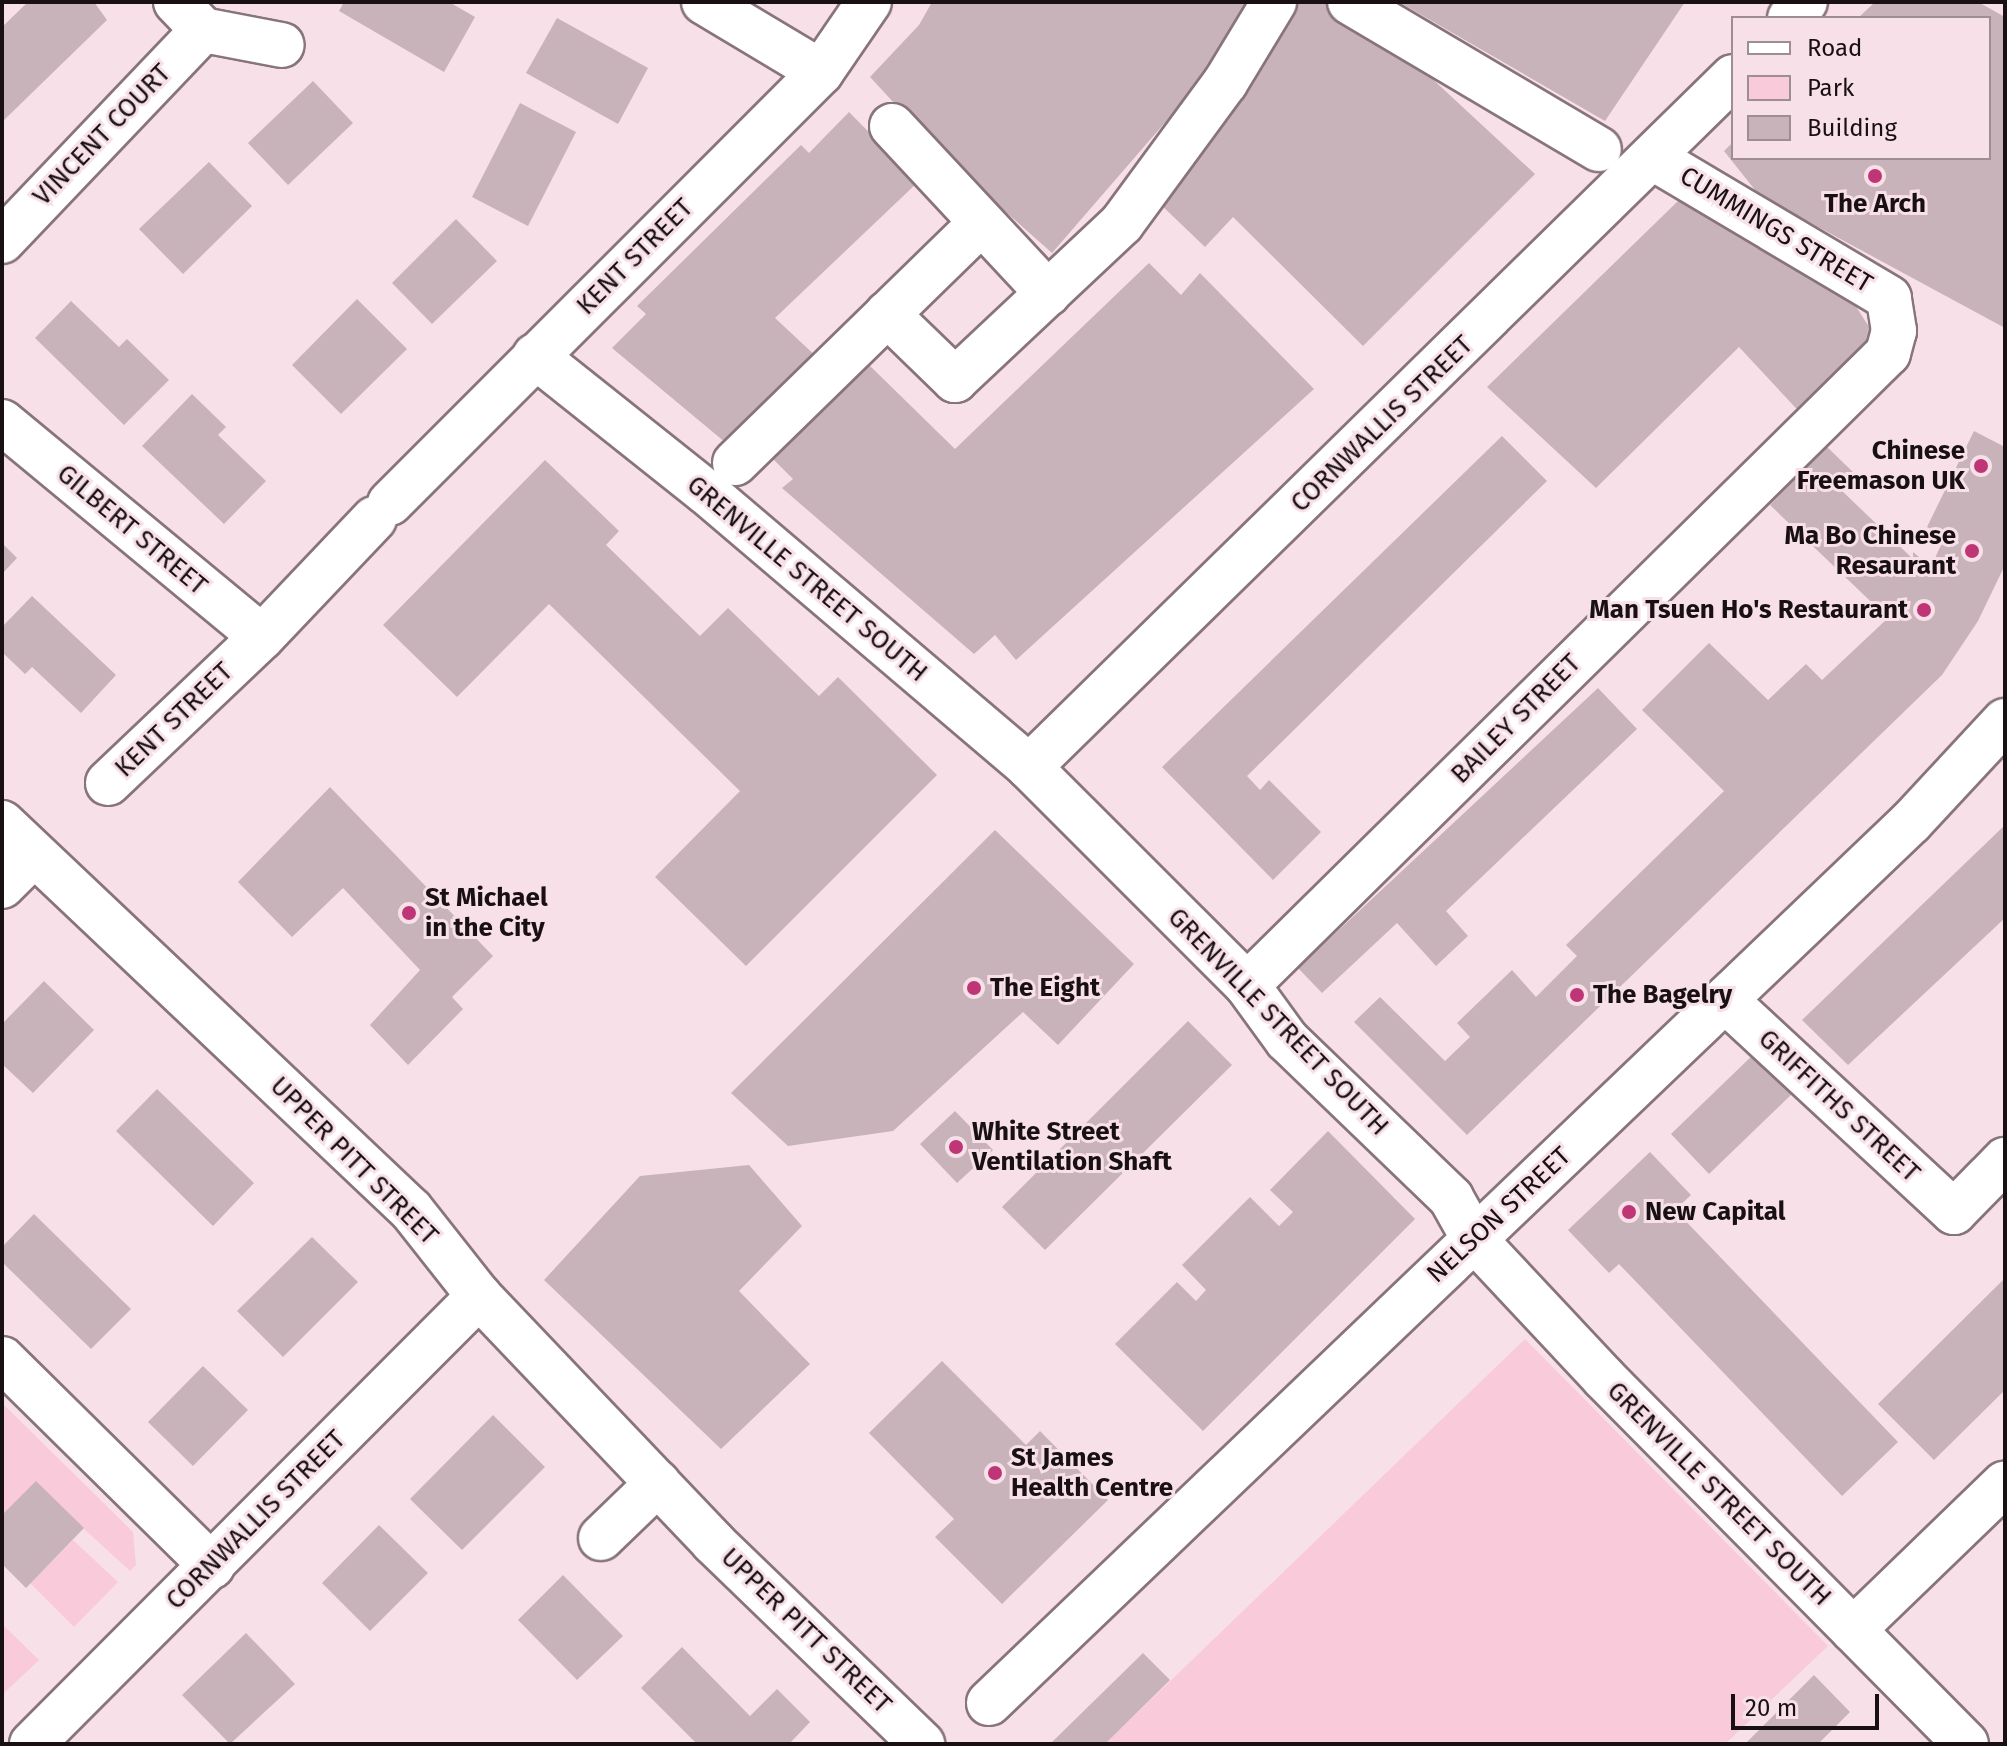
<!DOCTYPE html>
<style>
body{margin:0}
#map{position:relative;width:2007px;height:1746px;overflow:hidden;background:#f7e0e7;font-family:"Fira Sans",sans-serif}
div>[style]{position:absolute}
.green>*{inset:0;background:#f9cada}
.building>*{inset:0;background:#c9b3ba}
.roads{filter:drop-shadow(2px 0 #88747b) drop-shadow(-2px 0 #88747b) drop-shadow(0 2px #88747b) drop-shadow(0 -2px #88747b)}
.street>*{height:44px;margin:-22px;padding:0 22px;transform-origin:22px;border-radius:22px;background:#fff}
.dots>*{width:22px;height:22px;translate:-50% -50%;box-sizing:border-box;border:4px solid #f7e0e7;border-radius:50%}
span{translate:-50% -50%;white-space:nowrap;text-align:center;line-height:1.15;-webkit-text-stroke:6px #f7e0e7;paint-order:stroke}
.street-label{font-size:26px;color:#181013}
.poi-label{font-size:26px;color:#181013;font-weight:700}
.right{translate:-100% -50%;text-align:right}
.left{translate:0 -50%;text-align:left}
.frame{position:absolute;inset:0;border:4px solid #181013;pointer-events:none}
.legend{position:absolute;left:1731px;top:16px;width:260px;height:144px;box-sizing:border-box;background:#f7e0e7;border:2px solid #9e8d92;margin:0;padding:10px 14px;list-style:none;font-size:24px;color:#181013}
.legend li{display:flex;align-items:center;gap:16px;height:40px}
.legend b{width:40px;border:2px solid #9e8d92}
.scale{position:absolute;left:1731px;top:1694px;width:148px;height:36px;box-sizing:border-box;border:4px solid #181013;border-top:0;padding-left:10px;font-size:24px;line-height:28px;white-space:nowrap;color:#181013;-webkit-text-stroke:6px #f7e0e7;paint-order:stroke}
</style>
<div id="map">
<div class="green">
<div style="clip-path:polygon(1525px 1339px,1828px 1646px,1725px 1744px,1105px 1744px)"></div>
<div style="clip-path:polygon(2px 1403px,133px 1532px,136px 1565px,130px 1571px,83px 1528px,2px 1515px)"></div>
<div style="clip-path:polygon(73px 1540px,118px 1582px,74px 1627px,30px 1583px)"></div>
<div style="clip-path:polygon(2px 1624px,39px 1660px,2px 1695px)"></div>
</div>
<div class="building">
<div style="clip-path:polygon(28px 2px,94px 2px,107px 20px,2px 122px,2px 27px)"></div>
<div style="clip-path:polygon(344px 2px,449px 2px,475px 17px,444px 72px,339px 11px)"></div>
<div style="clip-path:polygon(932px 2px,1251px 2px,1200px 82px,1052px 253px,944px 157px,870px 77px,919px 25px)"></div>
<div style="clip-path:polygon(1299px 2px,1328px 2px,1386px 36px,1535px 174px,1363px 346px,1233px 217px,1205px 247px,1157px 201px,1224px 120px)"></div>
<div style="clip-path:polygon(1399px 2px,1685px 2px,1605px 121px)"></div>
<div style="clip-path:polygon(1875px 2px,1978px 2px,2005px 17px,2005px 328px,1759px 195px,1724px 151px,1733px 142px,1733px 158px,1989px 158px,1989px 18px,1858px 18px)"></div>
<div style="clip-path:polygon(557px 18px,648px 68px,618px 124px,526px 73px)"></div>
<div style="clip-path:polygon(313px 81px,353px 123px,288px 185px,248px 143px)"></div>
<div style="clip-path:polygon(520px 103px,576px 132px,528px 226px,472px 197px)"></div>
<div style="clip-path:polygon(849px 112px,918px 182px,775px 318px,819px 359px,726px 443px,612px 348px,646px 314px,637px 306px,801px 145px,809px 153px)"></div>
<div style="clip-path:polygon(209px 162px,252px 206px,183px 274px,139px 229px)"></div>
<div style="clip-path:polygon(1678px 201px,1846px 291px,1873px 333px,1871px 358px,1806px 419px,1739px 347px,1596px 488px,1487px 387px)"></div>
<div style="clip-path:polygon(456px 219px,497px 261px,432px 324px,392px 283px)"></div>
<div style="clip-path:polygon(1149px 263px,1181px 295px,1200px 273px,1314px 389px,1016px 660px,995px 635px,974px 654px,782px 488px,793px 479px,773px 459px,867px 363px,955px 449px)"></div>
<div style="clip-path:polygon(357px 299px,407px 349px,341px 414px,292px 365px)"></div>
<div style="clip-path:polygon(71px 301px,119px 347px,127px 339px,169px 380px,124px 425px,35px 338px)"></div>
<div style="clip-path:polygon(192px 394px,226px 427px,218px 435px,266px 481px,224px 524px,142px 446px)"></div>
<div style="clip-path:polygon(1974px 431px,2005px 447px,2005px 565px,1978px 621px,1942px 675px,1467px 1135px,1354px 1022px,1380px 997px,1445px 1061px,1470px 1037px,1457px 1023px,1512px 970px,1536px 997px,1577px 956px,1566px 945px,1724px 791px,1642px 710px,1709px 643px,1768px 700px,1806px 664px,1822px 680px,1888px 618px,1770px 505px,1826px 446px,1854px 473px,1839px 488px,1913px 559px,1913px 552px,1931px 567px,1945px 536px,1927px 527px)"></div>
<div style="clip-path:polygon(1502px 436px,1547px 481px,1247px 776px,1260px 790px,1269px 780px,1321px 832px,1273px 880px,1162px 767px)"></div>
<div style="clip-path:polygon(545px 460px,619px 531px,606px 545px,700px 636px,728px 608px,819px 696px,838px 677px,937px 775px,746px 966px,655px 877px,740px 791px,549px 604px,457px 697px,383px 625px)"></div>
<div style="clip-path:polygon(2px 543px,17px 558px,2px 574px)"></div>
<div style="clip-path:polygon(32px 596px,116px 675px,81px 713px,32px 667px,25px 674px,2px 652px,2px 627px)"></div>
<div style="clip-path:polygon(1598px 688px,1637px 729px,1446px 911px,1468px 936px,1436px 966px,1397px 923px,1322px 993px,1298px 968px)"></div>
<div style="clip-path:polygon(330px 787px,493px 956px,452px 997px,463px 1009px,408px 1065px,370px 1025px,420px 970px,343px 888px,292px 937px,238px 882px)"></div>
<div style="clip-path:polygon(2005px 825px,2005px 918px,1848px 1065px,1802px 1020px)"></div>
<div style="clip-path:polygon(995px 830px,1134px 964px,1058px 1045px,1023px 1012px,893px 1131px,788px 1146px,731px 1093px)"></div>
<div style="clip-path:polygon(44px 981px,94px 1030px,33px 1093px,2px 1064px,2px 1024px)"></div>
<div style="clip-path:polygon(1188px 1021px,1232px 1065px,1045px 1250px,1002px 1207px)"></div>
<div style="clip-path:polygon(1757px 1051px,1795px 1091px,1709px 1174px,1671px 1134px)"></div>
<div style="clip-path:polygon(157px 1089px,254px 1183px,213px 1226px,116px 1131px)"></div>
<div style="clip-path:polygon(955px 1111px,993px 1150px,957px 1183px,920px 1144px)"></div>
<div style="clip-path:polygon(1328px 1131px,1415px 1219px,1203px 1431px,1115px 1344px,1177px 1282px,1196px 1301px,1206px 1290px,1182px 1265px,1250px 1197px,1279px 1226px,1293px 1212px,1270px 1190px)"></div>
<div style="clip-path:polygon(1650px 1152px,1691px 1195px,1675px 1210px,1898px 1442px,1842px 1496px,1619px 1264px,1609px 1273px,1568px 1230px)"></div>
<div style="clip-path:polygon(749px 1165px,802px 1226px,739px 1291px,810px 1364px,721px 1449px,544px 1280px,640px 1176px)"></div>
<div style="clip-path:polygon(34px 1214px,131px 1309px,91px 1349px,2px 1262px,2px 1247px)"></div>
<div style="clip-path:polygon(312px 1237px,358px 1282px,283px 1357px,237px 1311px)"></div>
<div style="clip-path:polygon(2005px 1278px,2005px 1390px,1934px 1460px,1878px 1404px)"></div>
<div style="clip-path:polygon(942px 1361px,1026px 1445px,1040px 1431px,1108px 1500px,1002px 1604px,935px 1537px,954px 1519px,869px 1433px)"></div>
<div style="clip-path:polygon(203px 1366px,248px 1410px,193px 1466px,148px 1422px)"></div>
<div style="clip-path:polygon(493px 1415px,545px 1467px,462px 1550px,410px 1499px)"></div>
<div style="clip-path:polygon(36px 1481px,84px 1528px,26px 1588px,2px 1564px,2px 1515px)"></div>
<div style="clip-path:polygon(379px 1525px,428px 1573px,370px 1631px,322px 1583px)"></div>
<div style="clip-path:polygon(563px 1575px,623px 1636px,577px 1680px,518px 1620px)"></div>
<div style="clip-path:polygon(246px 1633px,295px 1684px,230px 1744px,182px 1695px)"></div>
<div style="clip-path:polygon(682px 1647px,750px 1716px,777px 1689px,810px 1722px,789px 1744px,697px 1744px,641px 1688px)"></div>
<div style="clip-path:polygon(1143px 1653px,1170px 1680px,1105px 1744px,1050px 1744px)"></div>
<div style="clip-path:polygon(1814px 1675px,1850px 1712px,1818px 1744px,1745px 1744px)"></div>
</div>
<div class="roads">
<div class="street">
<div style="left:176px;top:2px;width:39px;rotate:46deg"></div>
<div style="left:203px;top:30px;width:80px;rotate:10.8deg"></div>
<div style="left:704px;top:2px;width:136px;rotate:30.9deg"></div>
<div style="left:1350px;top:2px;width:289px;rotate:30.6deg"></div>
<div style="left:1790px;top:18px;width:22px;rotate:-47deg"></div>
<div style="left:892px;top:126px;width:229px;rotate:47deg"></div>
<div style="left:2px;top:241px;width:291px;rotate:-46.4deg"></div>
<div style="left:887px;top:314px;width:95px;rotate:44.1deg"></div>
<div style="left:955px;top:380px;width:229px;rotate:-43.2deg"></div>
<div style="left:1122px;top:223px;width:174px;rotate:-53.7deg"></div>
<div style="left:1225px;top:83px;width:95px;rotate:-58.8deg"></div>
<div style="left:535px;top:356px;width:217px;rotate:38.5deg"></div>
<div style="left:705px;top:491px;width:426px;rotate:40.4deg"></div>
<div style="left:1029px;top:767px;width:308px;rotate:45deg"></div>
<div style="left:1247px;top:985px;width:68px;rotate:54deg"></div>
<div style="left:1287px;top:1040px;width:228px;rotate:43.9deg"></div>
<div style="left:1451px;top:1198px;width:47px;rotate:60.7deg"></div>
<div style="left:1474px;top:1239px;width:189px;rotate:46.9deg"></div>
<div style="left:1603px;top:1377px;width:516px;rotate:45.31deg"></div>
<div style="left:2px;top:422px;width:337px;rotate:39.6deg"></div>
<div style="left:735px;top:463px;width:344px;rotate:-44.3deg"></div>
<div style="left:390px;top:503px;width:610px;rotate:-45deg"></div>
<div style="left:821px;top:72px;width:85px;rotate:-55.6deg"></div>
<div style="left:1029px;top:767px;width:986px;rotate:-44.42deg"></div>
<div style="left:108px;top:783px;width:212px;rotate:-43.5deg"></div>
<div style="left:262px;top:637px;width:163px;rotate:-46.5deg"></div>
<div style="left:2px;top:823px;width:563px;rotate:43.42deg"></div>
<div style="left:411px;top:1210px;width:110px;rotate:51.7deg"></div>
<div style="left:479px;top:1296px;width:340px;rotate:46.4deg"></div>
<div style="left:713px;top:1542px;width:291px;rotate:44deg"></div>
<div style="left:2px;top:886px;width:45px;rotate:-45deg"></div>
<div style="left:1247px;top:985px;width:900px;rotate:-44.59deg"></div>
<div style="left:1888px;top:353px;width:23px;rotate:-75deg"></div>
<div style="left:1894px;top:331px;width:33px;rotate:-99deg"></div>
<div style="left:1889px;top:298px;width:272px;rotate:-149.3deg"></div>
<div style="left:1725px;top:1000px;width:312px;rotate:42.8deg"></div>
<div style="left:1954px;top:1212px;width:73px;rotate:-45.6deg"></div>
<div style="left:2px;top:1359px;width:295px;rotate:44.6deg"></div>
<div style="left:601px;top:1538px;width:79px;rotate:-44deg"></div>
<div style="left:1853px;top:1630px;width:211px;rotate:-44deg"></div>
<div style="left:989px;top:1703px;width:1275px;rotate:-43.7deg"></div>
<div style="left:1911px;top:822px;width:138px;rotate:-47.1deg"></div>
<div style="left:32px;top:1744px;width:633px;rotate:-45.06deg"></div>
</div>
</div>
<div class="dots">
<div style="left:1875px;top:176px;background:#be3675"></div>
<div style="left:1981px;top:466px;background:#be3675"></div>
<div style="left:1972px;top:551px;background:#be3675"></div>
<div style="left:1924px;top:610px;background:#be3675"></div>
<div style="left:409px;top:913px;background:#be3675"></div>
<div style="left:974px;top:988px;background:#be3675"></div>
<div style="left:1577px;top:995px;background:#be3675"></div>
<div style="left:956px;top:1147px;background:#be3675"></div>
<div style="left:1629px;top:1212px;background:#be3675"></div>
<div style="left:995px;top:1473px;background:#be3675"></div>
</div>
<div class="street-label">
<span style="left:102px;top:135px;rotate:-46deg">VINCENT COURT</span>
<span style="left:1776px;top:230px;rotate:31deg">CUMMINGS STREET</span>
<span style="left:635px;top:257px;rotate:-45deg">KENT STREET</span>
<span style="left:1382px;top:424px;rotate:-44deg">CORNWALLIS STREET</span>
<span style="left:132px;top:530px;rotate:40deg">GILBERT STREET</span>
<span style="left:807px;top:579px;rotate:40deg">GRENVILLE STREET SOUTH</span>
<span style="left:1516px;top:719px;rotate:-45deg">BAILEY STREET</span>
<span style="left:174px;top:720px;rotate:-44deg">KENT STREET</span>
<span style="left:1278px;top:1022px;rotate:46deg">GRENVILLE STREET SOUTH</span>
<span style="left:1839px;top:1106px;rotate:43deg">GRIFFITHS STREET</span>
<span style="left:354px;top:1161px;rotate:45deg">UPPER PITT STREET</span>
<span style="left:1499px;top:1215px;rotate:-43deg">NELSON STREET</span>
<span style="left:1719px;top:1494px;rotate:45deg">GRENVILLE STREET SOUTH</span>
<span style="left:256px;top:1520px;rotate:-45deg">CORNWALLIS STREET</span>
<span style="left:806px;top:1631px;rotate:44deg">UPPER PITT STREET</span>
</div>
<div class="poi-label">
<span style="left:1875px;top:204px">The Arch</span>
<span class="right" style="left:1965px;top:466px">Chinese<br>Freemason UK</span>
<span class="right" style="left:1956px;top:551px">Ma Bo Chinese<br>Resaurant</span>
<span class="right" style="left:1908px;top:610px">Man Tsuen Ho's Restaurant</span>
<span class="left" style="left:425px;top:913px">St Michael<br>in the City</span>
<span class="left" style="left:990px;top:988px">The Eight</span>
<span class="left" style="left:1593px;top:995px">The Bagelry</span>
<span class="left" style="left:972px;top:1147px">White Street<br>Ventilation Shaft</span>
<span class="left" style="left:1645px;top:1212px">New Capital</span>
<span class="left" style="left:1011px;top:1473px">St James<br>Health Centre</span>
</div>
<div class="frame"></div>
<ul class="legend">
<li><b style="height:10px;background:#fff"></b>Road</li>
<li><b style="height:22px;background:#f9cada"></b>Park</li>
<li><b style="height:22px;background:#c9b3ba"></b>Building</li>
</ul>
<div class="scale">20 m</div>
</div>
